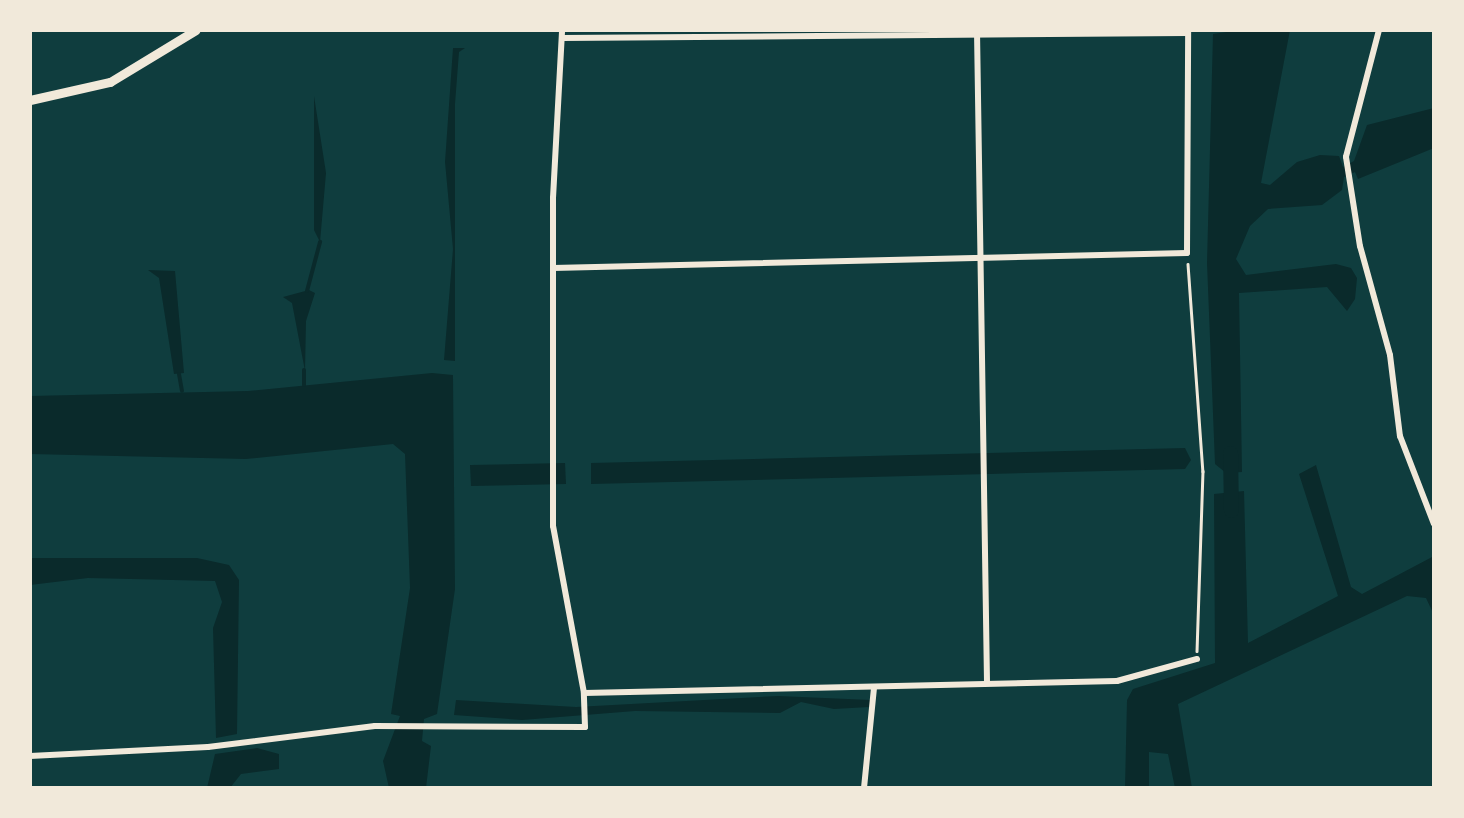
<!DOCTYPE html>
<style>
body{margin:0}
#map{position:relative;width:1464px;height:818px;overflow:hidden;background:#0f3d3e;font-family:"Nunito Sans",sans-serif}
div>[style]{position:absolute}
.water>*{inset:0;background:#0a2a2b}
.stream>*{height:4px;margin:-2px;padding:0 2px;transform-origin:2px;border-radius:2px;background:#0a2a2b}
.canal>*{height:15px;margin:-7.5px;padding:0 7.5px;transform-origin:7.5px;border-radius:7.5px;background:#0a2a2b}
.path>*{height:2.5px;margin:-1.25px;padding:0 1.25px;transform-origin:1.25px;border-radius:1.25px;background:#f1e9da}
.minor>*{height:6px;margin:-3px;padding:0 3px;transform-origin:3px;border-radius:3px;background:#f1e9da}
.secondary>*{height:9px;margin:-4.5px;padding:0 4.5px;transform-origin:4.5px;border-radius:4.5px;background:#f1e9da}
span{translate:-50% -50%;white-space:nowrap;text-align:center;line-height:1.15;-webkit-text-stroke:10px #f1e9da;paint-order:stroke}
.frame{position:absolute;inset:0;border:32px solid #f1e9da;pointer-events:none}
</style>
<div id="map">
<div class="water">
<div style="clip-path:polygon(1240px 30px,1290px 30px,1261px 183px,1270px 185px,1297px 162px,1320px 155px,1339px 156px,1343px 167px,1354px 161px,1367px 125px,1434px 108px,1434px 148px,1358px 179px,1355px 172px,1344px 177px,1342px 190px,1322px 205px,1268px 209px,1250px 226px,1236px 259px,1246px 275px,1336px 264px,1351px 268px,1357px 278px,1355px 299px,1347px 311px,1327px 287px,1239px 293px,1242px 472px,1226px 473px,1215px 464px,1207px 263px,1213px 34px)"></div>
<div style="clip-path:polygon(453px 48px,465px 48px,459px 52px,455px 104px,455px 361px,444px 360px,453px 249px,445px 162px)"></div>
<div style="clip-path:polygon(314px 96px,326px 173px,320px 242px,314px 230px)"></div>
<div style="clip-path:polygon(148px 270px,175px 271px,184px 373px,174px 374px,159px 278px)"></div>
<div style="clip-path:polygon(309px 290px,315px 293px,306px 321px,305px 371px,292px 303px,283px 297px)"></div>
<div style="clip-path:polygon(432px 373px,453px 375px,455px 589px,437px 714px,424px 719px,422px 741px,431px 746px,426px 788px,389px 788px,383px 761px,400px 716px,391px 714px,410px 588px,405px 454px,393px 444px,246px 459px,30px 454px,30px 396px,248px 391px)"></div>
<div style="clip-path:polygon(1185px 448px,1191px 460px,1185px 469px,591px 484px,591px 463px)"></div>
<div style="clip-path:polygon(565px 463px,566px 484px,471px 486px,470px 465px)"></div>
<div style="clip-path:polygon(1316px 465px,1351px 587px,1362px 594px,1434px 556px,1434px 615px,1426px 598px,1407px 596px,1178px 704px,1192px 788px,1175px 788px,1168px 754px,1149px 752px,1149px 788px,1125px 788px,1127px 700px,1133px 689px,1215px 663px,1214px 494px,1244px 491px,1248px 643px,1338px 596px,1299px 474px)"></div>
<div style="clip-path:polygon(30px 558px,197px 558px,229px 565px,239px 580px,237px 734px,216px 738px,213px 628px,222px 602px,215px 581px,88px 578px,30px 585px)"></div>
<div style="clip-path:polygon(778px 696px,871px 700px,869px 707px,834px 709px,801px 702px,780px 713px,635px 711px,522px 720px,454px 715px,456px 700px,576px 707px)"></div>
<div style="clip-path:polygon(257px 748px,279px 754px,279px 769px,241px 774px,230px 788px,207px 788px,215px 754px)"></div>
</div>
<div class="stream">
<div style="left:307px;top:291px;width:51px;rotate:-75.1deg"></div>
<div style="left:304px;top:370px;width:15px;rotate:90deg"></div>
<div style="left:179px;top:374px;width:17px;rotate:80deg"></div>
</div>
<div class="canal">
<div style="left:1230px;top:453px;width:57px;rotate:89deg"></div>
</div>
<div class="path">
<div style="left:1188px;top:264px;width:208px;rotate:85.9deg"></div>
<div style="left:1203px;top:471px;width:180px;rotate:91.9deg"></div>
</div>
<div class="minor">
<div style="left:1379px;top:30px;width:131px;rotate:104.6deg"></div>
<div style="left:1346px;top:157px;width:90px;rotate:81.1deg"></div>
<div style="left:1360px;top:246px;width:113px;rotate:74.6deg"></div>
<div style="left:1390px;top:355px;width:82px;rotate:83deg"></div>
<div style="left:1400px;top:436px;width:94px;rotate:68.9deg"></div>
<div style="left:977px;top:31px;width:651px;rotate:89.12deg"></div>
<div style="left:562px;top:38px;width:625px;rotate:-0.46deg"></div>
<div style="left:553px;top:268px;width:634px;rotate:-1.36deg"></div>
<div style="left:1187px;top:253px;width:223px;rotate:-89.7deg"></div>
<div style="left:584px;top:693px;width:533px;rotate:-1.29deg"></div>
<div style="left:1117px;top:681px;width:83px;rotate:-15.4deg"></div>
<div style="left:30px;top:756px;width:178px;rotate:-2.9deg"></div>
<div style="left:208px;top:747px;width:168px;rotate:-7.2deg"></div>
<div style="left:375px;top:726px;width:210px;rotate:0.3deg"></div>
<div style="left:585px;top:727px;width:34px;rotate:-92deg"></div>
<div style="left:584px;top:693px;width:170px;rotate:-100.5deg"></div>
<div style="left:553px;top:526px;width:328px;rotate:-90deg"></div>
<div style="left:553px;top:198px;width:168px;rotate:-86.9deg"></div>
<div style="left:864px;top:788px;width:101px;rotate:-84.3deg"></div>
</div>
<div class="secondary">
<div style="left:30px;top:100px;width:82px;rotate:-12.7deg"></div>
<div style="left:110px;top:82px;width:100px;rotate:-31.2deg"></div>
</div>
<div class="frame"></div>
</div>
